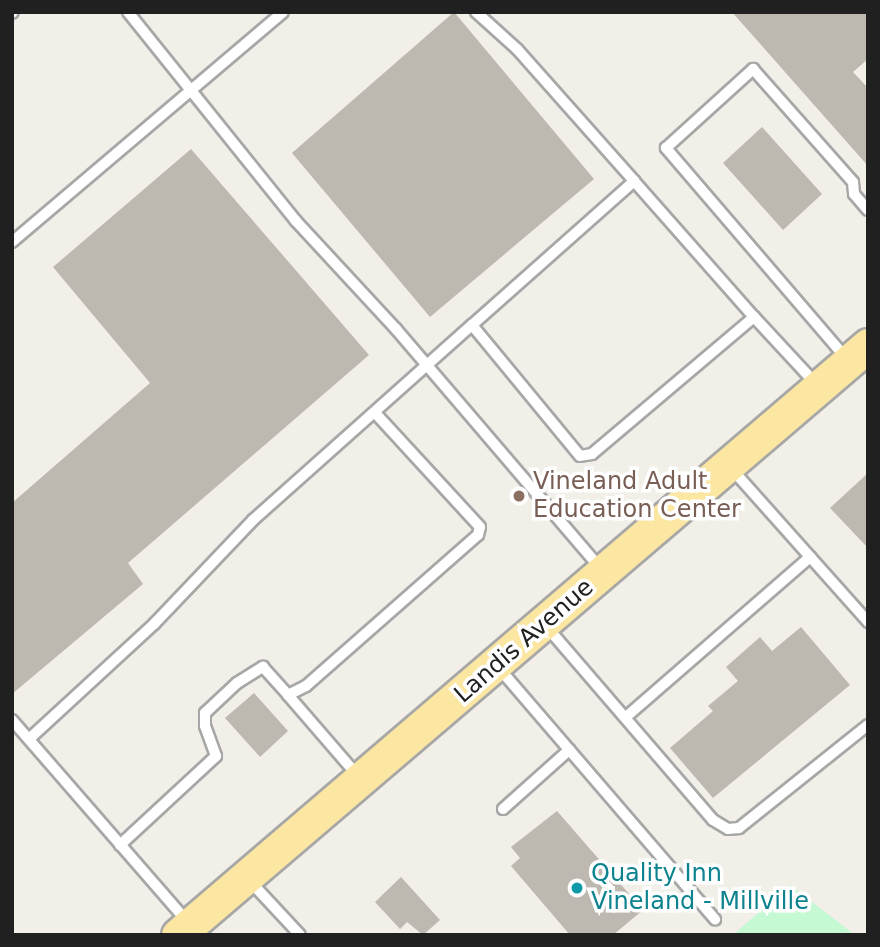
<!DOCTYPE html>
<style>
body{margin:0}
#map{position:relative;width:880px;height:947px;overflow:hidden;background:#f1efe7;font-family:"DejaVu Sans",sans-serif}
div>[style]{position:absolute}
.park>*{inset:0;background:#c5f9d4}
.building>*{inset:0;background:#bdb8b0}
.roads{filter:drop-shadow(2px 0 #a7a7a7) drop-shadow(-2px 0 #a7a7a7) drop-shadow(0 2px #a7a7a7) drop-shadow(0 -2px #a7a7a7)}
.lane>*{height:10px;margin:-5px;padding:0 5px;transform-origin:5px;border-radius:5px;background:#fff}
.primary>*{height:33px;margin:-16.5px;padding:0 16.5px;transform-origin:16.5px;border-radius:16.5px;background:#fbe6a2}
.dots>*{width:19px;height:19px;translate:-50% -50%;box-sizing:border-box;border:4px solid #fff;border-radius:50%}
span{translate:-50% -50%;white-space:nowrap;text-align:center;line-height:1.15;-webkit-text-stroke:7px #fff;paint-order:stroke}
.education-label{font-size:24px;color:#785e54}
.left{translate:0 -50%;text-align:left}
.street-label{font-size:24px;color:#202020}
.culture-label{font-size:24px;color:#0d838f}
.frame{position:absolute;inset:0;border:14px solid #202020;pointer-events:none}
</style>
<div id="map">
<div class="park">
<div style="clip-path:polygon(790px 885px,855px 935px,856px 935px,733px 935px)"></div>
</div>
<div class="building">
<div style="clip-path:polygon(454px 12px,594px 179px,430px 317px,292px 153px)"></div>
<div style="clip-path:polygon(732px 12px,868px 12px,868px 59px,853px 72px,868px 88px,868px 166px)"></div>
<div style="clip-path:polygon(762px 127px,822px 194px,783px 230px,723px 163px)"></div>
<div style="clip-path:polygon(191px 149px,369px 355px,128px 563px,143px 584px,12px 694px,12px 503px,150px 383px,53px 267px)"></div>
<div style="clip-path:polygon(868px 473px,868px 548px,830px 508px)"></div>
<div style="clip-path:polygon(801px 627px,850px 685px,713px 798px,670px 748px,713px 711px,708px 706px,738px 681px,726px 667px,760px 637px,772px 651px)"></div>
<div style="clip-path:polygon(254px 693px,288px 731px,260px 757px,225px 718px)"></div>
<div style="clip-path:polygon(557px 811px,643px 910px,613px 935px,570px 935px,511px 866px,520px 858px,511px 847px)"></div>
<div style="clip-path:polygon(401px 877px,440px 920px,423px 935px,407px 922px,400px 929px,375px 902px)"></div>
</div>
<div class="roads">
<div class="lane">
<div style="left:128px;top:12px;width:268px;rotate:51.2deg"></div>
<div style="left:296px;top:221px;width:147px;rotate:47.2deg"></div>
<div style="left:396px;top:329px;width:314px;rotate:49.5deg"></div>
<div style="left:476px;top:12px;width:55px;rotate:42.1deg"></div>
<div style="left:517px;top:49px;width:176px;rotate:48.4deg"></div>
<div style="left:634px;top:181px;width:181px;rotate:48.6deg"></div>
<div style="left:754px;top:317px;width:212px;rotate:139.8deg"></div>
<div style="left:592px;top:454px;width:12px;rotate:171deg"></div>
<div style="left:580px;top:456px;width:170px;rotate:-129.5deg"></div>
<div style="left:472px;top:325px;width:217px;rotate:-41.6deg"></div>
<div style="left:12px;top:13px;width:1px;rotate:-45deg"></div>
<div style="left:12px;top:242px;width:355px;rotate:-40.3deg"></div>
<div style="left:754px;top:317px;width:91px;rotate:47.2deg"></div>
<div style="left:846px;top:358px;width:277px;rotate:-130.6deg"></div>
<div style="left:666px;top:148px;width:118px;rotate:-42.2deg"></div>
<div style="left:753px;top:69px;width:151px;rotate:48.5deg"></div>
<div style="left:853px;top:182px;width:12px;rotate:85deg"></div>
<div style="left:854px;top:194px;width:21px;rotate:49deg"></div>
<div style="left:730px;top:467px;width:208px;rotate:48.3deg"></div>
<div style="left:546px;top:626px;width:256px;rotate:49.3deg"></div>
<div style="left:713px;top:820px;width:17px;rotate:31deg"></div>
<div style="left:728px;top:829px;width:11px;rotate:-5deg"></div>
<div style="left:739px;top:828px;width:165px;rotate:-38.6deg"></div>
<div style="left:498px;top:667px;width:333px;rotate:49.3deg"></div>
<div style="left:288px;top:695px;width:106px;rotate:49.2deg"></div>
<div style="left:626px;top:717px;width:244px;rotate:-41deg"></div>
<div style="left:12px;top:720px;width:267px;rotate:49deg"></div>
<div style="left:29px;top:739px;width:170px;rotate:-42.6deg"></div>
<div style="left:154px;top:624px;width:144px;rotate:-46.4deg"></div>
<div style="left:253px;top:520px;width:293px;rotate:-41.7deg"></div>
<div style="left:503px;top:809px;width:89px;rotate:-41.8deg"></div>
<div style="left:120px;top:845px;width:131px;rotate:-42.8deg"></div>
<div style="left:216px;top:756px;width:32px;rotate:-110deg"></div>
<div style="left:205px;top:726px;width:13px;rotate:-90deg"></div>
<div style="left:205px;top:713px;width:44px;rotate:-43.2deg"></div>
<div style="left:237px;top:683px;width:31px;rotate:-32deg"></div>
<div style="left:263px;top:667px;width:38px;rotate:48deg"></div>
<div style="left:288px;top:695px;width:20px;rotate:-27deg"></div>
<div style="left:306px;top:686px;width:229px;rotate:-41.3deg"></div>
<div style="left:478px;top:535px;width:8px;rotate:-76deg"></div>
<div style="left:480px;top:527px;width:154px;rotate:-132.6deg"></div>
<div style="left:248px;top:879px;width:76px;rotate:47.1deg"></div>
</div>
<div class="primary">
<div style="left:178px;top:935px;width:908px;rotate:-40.53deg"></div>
</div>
</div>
<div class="dots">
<div style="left:519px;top:496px;background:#8d6e63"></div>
<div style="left:577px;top:888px;background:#0f9aa8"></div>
</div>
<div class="education-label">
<span class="left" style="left:533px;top:496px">Vineland Adult<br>Education Center</span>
</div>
<div class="street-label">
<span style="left:524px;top:641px;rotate:-41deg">Landis Avenue</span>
</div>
<div class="culture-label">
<span class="left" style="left:591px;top:888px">Quality Inn<br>Vineland - Millville</span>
</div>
<div class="frame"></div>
</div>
